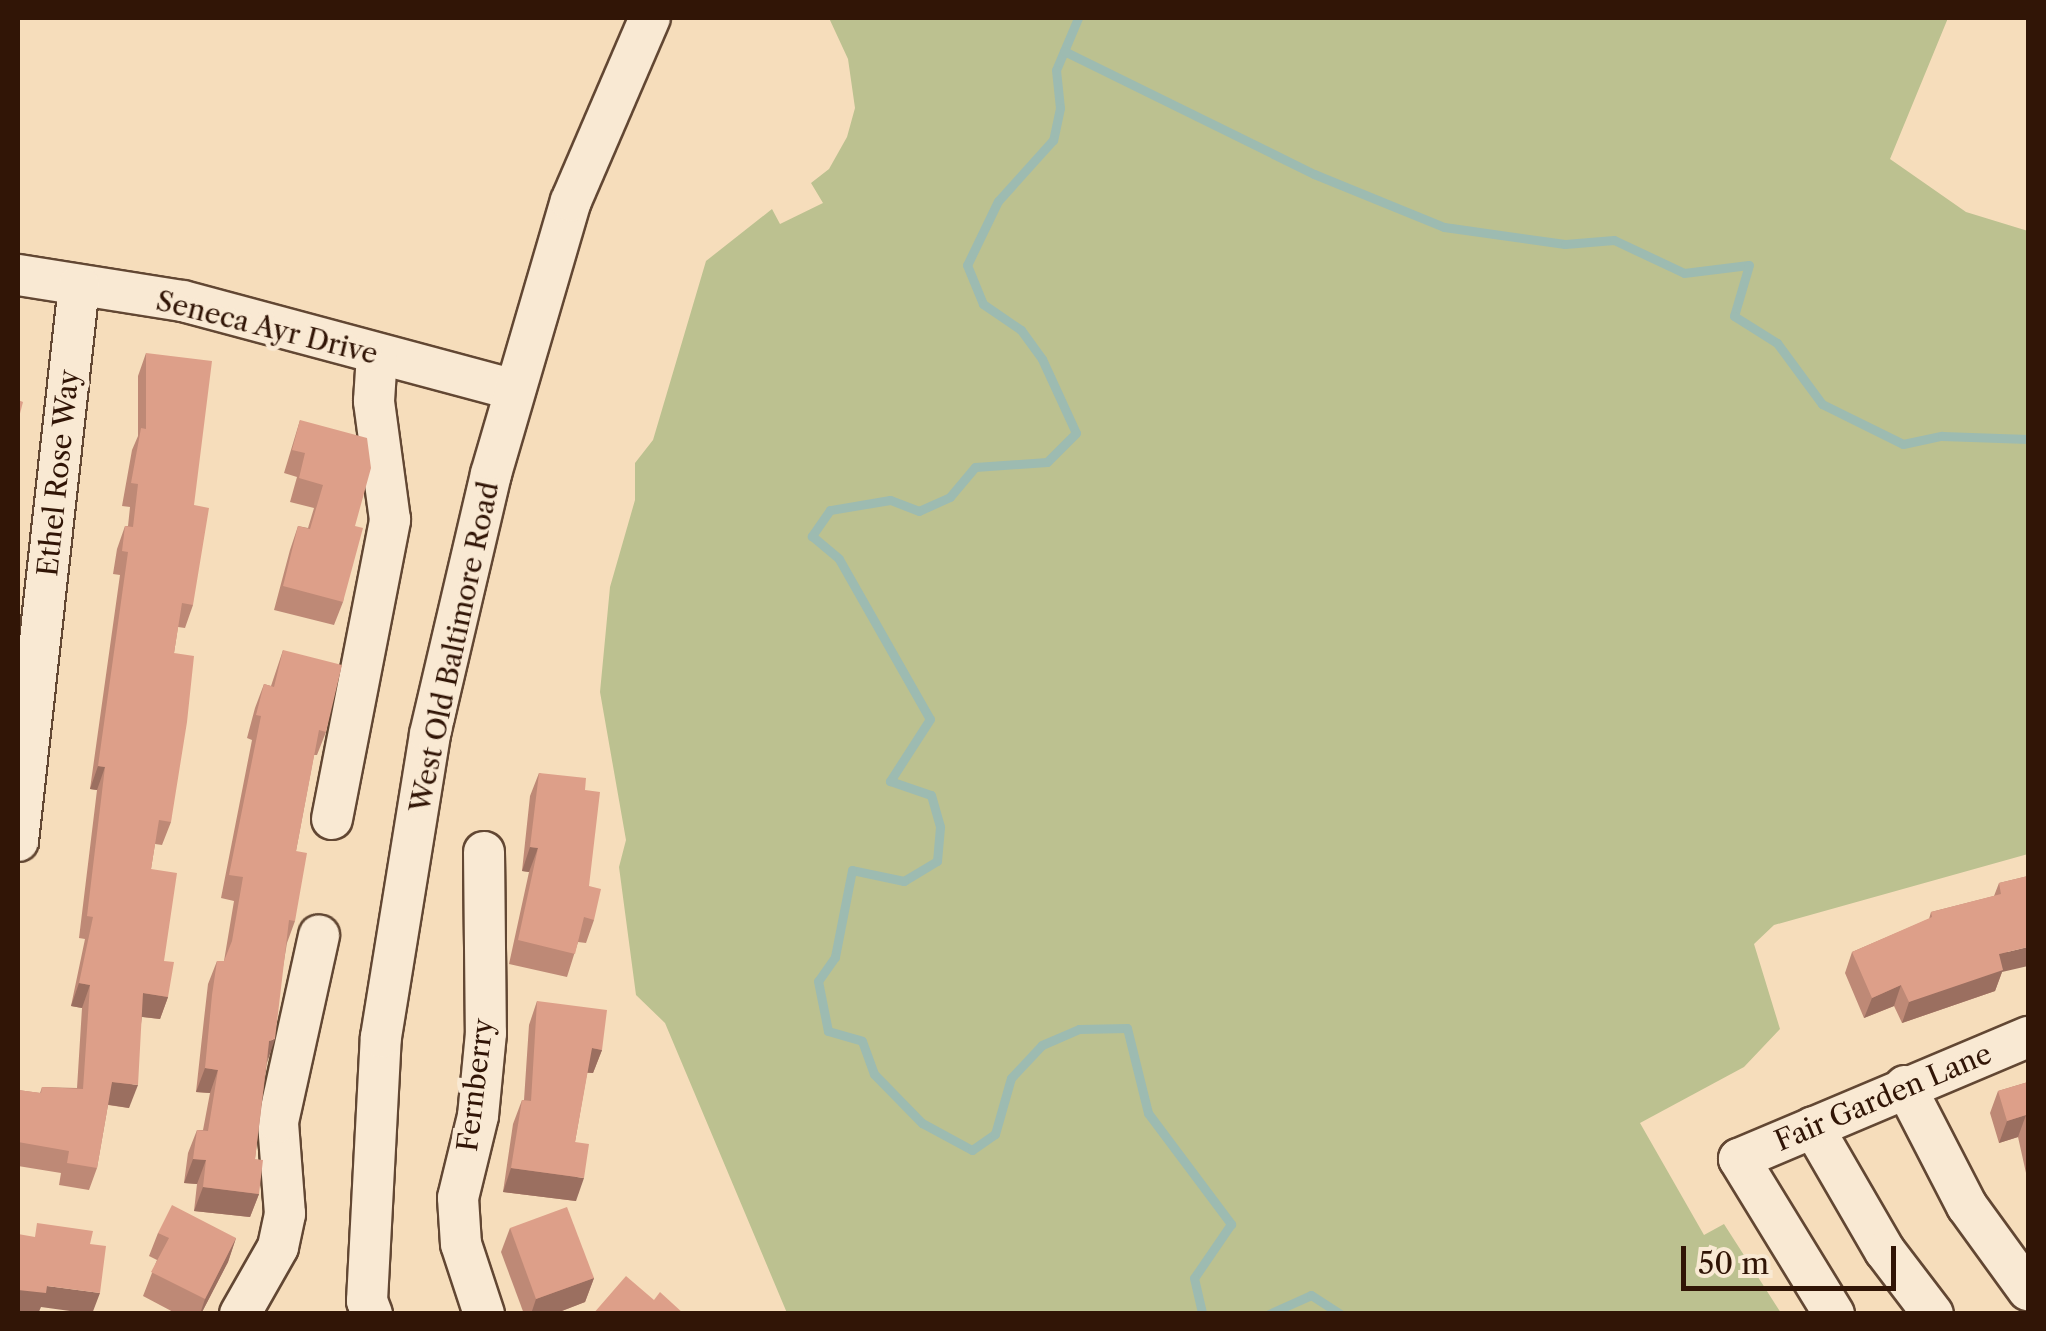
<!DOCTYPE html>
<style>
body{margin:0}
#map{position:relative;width:2046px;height:1331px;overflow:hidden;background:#f6ddbb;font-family:"Libre Caslon Text",serif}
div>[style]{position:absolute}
.green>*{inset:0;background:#bcc190}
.stream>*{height:9px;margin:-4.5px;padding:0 4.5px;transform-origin:4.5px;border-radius:4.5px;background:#9dbbb1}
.roads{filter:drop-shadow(2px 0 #624733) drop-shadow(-2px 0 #624733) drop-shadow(0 2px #624733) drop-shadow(0 -2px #624733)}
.minor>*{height:40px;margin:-20px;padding:0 20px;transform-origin:20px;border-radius:20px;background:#f9e9d3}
.wall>*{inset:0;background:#be8976}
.shaded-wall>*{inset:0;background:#9b6f60}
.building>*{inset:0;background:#dd9f89}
span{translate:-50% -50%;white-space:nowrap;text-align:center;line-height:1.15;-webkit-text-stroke:10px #f9e9d3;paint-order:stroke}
.street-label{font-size:28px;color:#311506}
.frame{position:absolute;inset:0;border:20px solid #311506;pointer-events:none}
.scale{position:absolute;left:1681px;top:1246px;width:215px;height:45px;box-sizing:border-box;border:5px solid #311506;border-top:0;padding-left:12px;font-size:30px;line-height:35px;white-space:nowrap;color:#311506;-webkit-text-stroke:8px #f9e9d3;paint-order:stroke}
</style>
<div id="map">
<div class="green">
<div style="clip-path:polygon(829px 18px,1948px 18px,1890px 159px,1966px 212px,2028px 231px,2028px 854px,1774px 925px,1754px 944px,1780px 1029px,1744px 1067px,1640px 1123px,1704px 1235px,1724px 1224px,1781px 1313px,787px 1313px,665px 1023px,636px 995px,619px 867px,626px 840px,600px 692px,610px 587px,635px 500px,635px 463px,653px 440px,706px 261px,772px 209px,780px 224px,823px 203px,811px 183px,829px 169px,847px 137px,855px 108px,848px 59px)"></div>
</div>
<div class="stream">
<div style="left:1078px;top:18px;width:56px;rotate:112.9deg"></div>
<div style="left:1056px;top:70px;width:38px;rotate:84deg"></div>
<div style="left:1060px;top:108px;width:33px;rotate:102deg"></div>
<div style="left:1053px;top:140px;width:82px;rotate:132deg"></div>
<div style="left:998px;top:201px;width:71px;rotate:115.8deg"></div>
<div style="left:967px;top:265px;width:42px;rotate:67.7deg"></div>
<div style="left:983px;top:304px;width:46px;rotate:34.4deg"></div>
<div style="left:1021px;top:330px;width:36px;rotate:54deg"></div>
<div style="left:1042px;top:359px;width:81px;rotate:65.3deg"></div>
<div style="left:1076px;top:433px;width:41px;rotate:135deg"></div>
<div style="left:1047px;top:462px;width:72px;rotate:176deg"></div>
<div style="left:975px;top:467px;width:39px;rotate:130deg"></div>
<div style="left:950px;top:497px;width:34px;rotate:156deg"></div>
<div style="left:919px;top:511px;width:31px;rotate:-159deg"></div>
<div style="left:890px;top:500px;width:61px;rotate:170.5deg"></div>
<div style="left:830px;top:510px;width:32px;rotate:125deg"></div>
<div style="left:812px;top:536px;width:35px;rotate:40deg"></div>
<div style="left:839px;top:559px;width:184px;rotate:60.4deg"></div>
<div style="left:930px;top:719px;width:74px;rotate:122.8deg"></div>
<div style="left:890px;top:781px;width:43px;rotate:18.9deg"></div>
<div style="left:931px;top:795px;width:33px;rotate:74deg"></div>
<div style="left:940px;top:827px;width:34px;rotate:95deg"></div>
<div style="left:937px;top:861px;width:39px;rotate:149deg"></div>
<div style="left:904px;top:881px;width:53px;rotate:-168.1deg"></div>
<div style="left:852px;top:870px;width:89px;rotate:101.1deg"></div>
<div style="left:835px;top:957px;width:29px;rotate:125deg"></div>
<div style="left:818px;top:981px;width:51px;rotate:78.7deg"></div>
<div style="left:828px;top:1031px;width:35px;rotate:16deg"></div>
<div style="left:862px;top:1041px;width:35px;rotate:70deg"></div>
<div style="left:874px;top:1074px;width:69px;rotate:45.6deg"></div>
<div style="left:922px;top:1123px;width:57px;rotate:28.4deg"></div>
<div style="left:972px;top:1150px;width:28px;rotate:-35deg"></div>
<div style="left:995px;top:1134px;width:58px;rotate:-74.1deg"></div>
<div style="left:1011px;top:1078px;width:45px;rotate:-46.8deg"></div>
<div style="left:1042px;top:1045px;width:40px;rotate:-23.4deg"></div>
<div style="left:1079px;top:1029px;width:48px;rotate:-1.2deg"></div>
<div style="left:1127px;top:1028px;width:88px;rotate:76.1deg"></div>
<div style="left:1148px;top:1113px;width:139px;rotate:53.2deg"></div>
<div style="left:1231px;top:1224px;width:65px;rotate:124.4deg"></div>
<div style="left:1194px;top:1278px;width:37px;rotate:77deg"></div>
<div style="left:1064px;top:51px;width:279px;rotate:26.2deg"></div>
<div style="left:1314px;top:174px;width:140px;rotate:22.2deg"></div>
<div style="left:1444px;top:227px;width:122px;rotate:8deg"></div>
<div style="left:1565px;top:244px;width:49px;rotate:-4.7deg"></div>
<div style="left:1614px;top:240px;width:77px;rotate:25.2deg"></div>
<div style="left:1684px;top:273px;width:65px;rotate:-7deg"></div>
<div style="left:1749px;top:265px;width:53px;rotate:106.4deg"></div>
<div style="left:1734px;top:316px;width:51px;rotate:32.1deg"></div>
<div style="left:1777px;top:343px;width:76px;rotate:53.6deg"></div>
<div style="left:1822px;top:404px;width:90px;rotate:26.3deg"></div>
<div style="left:1903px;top:444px;width:40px;rotate:-12deg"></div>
<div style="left:1942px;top:436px;width:86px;rotate:2deg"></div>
<div style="left:1269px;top:1314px;width:46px;rotate:-24.3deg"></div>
<div style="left:1311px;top:1295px;width:35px;rotate:33deg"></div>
</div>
<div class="roads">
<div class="minor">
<div style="left:18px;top:275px;width:167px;rotate:9deg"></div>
<div style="left:183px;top:301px;width:343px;rotate:15deg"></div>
<div style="left:332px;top:819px;width:305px;rotate:-79deg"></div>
<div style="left:390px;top:520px;width:120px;rotate:-97.7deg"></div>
<div style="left:374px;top:401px;width:46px;rotate:-86.3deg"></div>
<div style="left:18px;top:841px;width:559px;rotate:-83.74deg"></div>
<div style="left:484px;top:852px;width:181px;rotate:89.4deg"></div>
<div style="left:486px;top:1033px;width:83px;rotate:95.5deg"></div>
<div style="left:478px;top:1116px;width:84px;rotate:103.7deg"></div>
<div style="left:458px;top:1198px;width:46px;rotate:86.3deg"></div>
<div style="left:461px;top:1244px;width:74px;rotate:71.8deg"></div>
<div style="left:1905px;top:1086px;width:135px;rotate:62.7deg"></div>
<div style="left:1967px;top:1206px;width:104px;rotate:54deg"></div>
<div style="left:1813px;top:1127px;width:143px;rotate:59.9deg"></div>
<div style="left:1885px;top:1251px;width:79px;rotate:52.7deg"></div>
<div style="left:240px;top:1314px;width:77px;rotate:-60.4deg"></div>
<div style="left:278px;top:1247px;width:34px;rotate:-78deg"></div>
<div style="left:285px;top:1214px;width:92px;rotate:-94.4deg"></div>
<div style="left:278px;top:1122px;width:191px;rotate:-77.6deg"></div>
<div style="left:372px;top:1314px;width:14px;rotate:-111deg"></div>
<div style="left:367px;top:1301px;width:264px;rotate:-87deg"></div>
<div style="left:381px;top:1037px;width:307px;rotate:-80.8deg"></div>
<div style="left:430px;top:734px;width:267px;rotate:-76.8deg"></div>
<div style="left:491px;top:474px;width:284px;rotate:-73.7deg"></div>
<div style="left:571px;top:201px;width:199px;rotate:-66.7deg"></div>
<div style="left:1834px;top:1314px;width:182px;rotate:-121.5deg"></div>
<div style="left:1739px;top:1159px;width:314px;rotate:-22.9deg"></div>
</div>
</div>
<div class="wall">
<div style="clip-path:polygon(146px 353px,194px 505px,193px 605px,185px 628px,178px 627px,174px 653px,171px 822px,162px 845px,155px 844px,151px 869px,168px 997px,160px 1019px,142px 1017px,129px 1108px,108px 1105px,97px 1168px,89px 1190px,59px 1185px,61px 1173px,18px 1166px,18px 1090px,40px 1093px,42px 1087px,77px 1088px,82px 1008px,71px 1006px,85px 939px,79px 938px,97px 790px,90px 789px,120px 575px,113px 574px,117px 549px,125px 526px,128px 526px,130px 507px,122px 506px,132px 450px,138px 436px,138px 376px)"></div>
<div style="clip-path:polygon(300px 420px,355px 526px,343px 602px,334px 625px,274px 610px,290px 550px,298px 526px,308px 528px,314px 508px,290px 502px,297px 477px,284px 473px)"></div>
<div style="clip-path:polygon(283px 650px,326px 732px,317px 755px,314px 755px,296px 851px,295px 921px,287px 943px,267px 1062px,255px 1159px,259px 1194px,250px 1217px,194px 1211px,197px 1184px,184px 1183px,188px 1153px,197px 1130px,203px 1130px,210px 1093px,196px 1092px,204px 1019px,208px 984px,217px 961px,224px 961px,234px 901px,221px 898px,252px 740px,247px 738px,255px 708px,264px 684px,271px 686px)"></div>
<div style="clip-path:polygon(539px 773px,585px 790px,589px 886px,594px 920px,586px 943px,578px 942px,567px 977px,509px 964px,529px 872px,522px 871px,530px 796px)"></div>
<div style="clip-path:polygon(2028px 876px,2002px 972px,1995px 991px,1902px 1023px,1894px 1006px,1864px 1018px,1845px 973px,1852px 952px,1929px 919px,1931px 912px,1994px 896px,1999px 883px)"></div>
<div style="clip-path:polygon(537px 1001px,602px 1050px,593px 1073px,587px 1073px,575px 1142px,576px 1201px,503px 1192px,513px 1124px,522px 1100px,524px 1100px,529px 1025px)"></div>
<div style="clip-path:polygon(2028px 1082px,2028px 1182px,2018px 1137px,1999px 1143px,1990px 1113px,1998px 1091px)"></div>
<div style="clip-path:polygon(510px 1228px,594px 1278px,585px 1302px,554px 1314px,524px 1314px,501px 1252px)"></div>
<div style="clip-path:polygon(158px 1233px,236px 1238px,228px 1262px,201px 1314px,177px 1314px,143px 1296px,157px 1260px,149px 1256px)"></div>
</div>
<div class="shaded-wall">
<div style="clip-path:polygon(98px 766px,105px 767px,97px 790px,90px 789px)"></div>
<div style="clip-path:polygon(530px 847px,538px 848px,529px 872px,522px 871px)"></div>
<div style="clip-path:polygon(2028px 947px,2028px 966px,2002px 972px,1995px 991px,1902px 1023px,1909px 1002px,1999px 954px)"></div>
<div style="clip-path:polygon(79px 983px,90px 985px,82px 1008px,71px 1006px)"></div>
<div style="clip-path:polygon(1901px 985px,1894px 1006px,1864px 1018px,1872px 998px)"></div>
<div style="clip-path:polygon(143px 993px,168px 997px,160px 1019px,135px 1016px)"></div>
<div style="clip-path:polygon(275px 1039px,267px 1063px,269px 1041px)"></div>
<div style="clip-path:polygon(592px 1048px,602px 1050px,593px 1073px,583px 1072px)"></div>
<div style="clip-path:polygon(205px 1068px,218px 1070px,210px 1093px,196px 1092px)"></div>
<div style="clip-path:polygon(112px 1082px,138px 1085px,129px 1108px,104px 1104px)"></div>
<div style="clip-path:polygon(2026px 1115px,2018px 1137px,1999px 1143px,2007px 1121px)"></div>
<div style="clip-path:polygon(193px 1159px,206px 1160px,197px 1184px,184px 1183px)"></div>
<div style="clip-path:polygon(511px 1168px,584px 1178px,576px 1201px,503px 1192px)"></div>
<div style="clip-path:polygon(203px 1187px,259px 1194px,250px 1217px,194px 1211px)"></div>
<div style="clip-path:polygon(236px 1238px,228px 1262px,201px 1314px,200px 1314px,205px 1299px)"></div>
<div style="clip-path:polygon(594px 1278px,585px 1302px,554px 1314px,531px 1314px,536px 1299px)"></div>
<div style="clip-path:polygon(47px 1286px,100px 1293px,92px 1314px,41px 1307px,38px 1314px,18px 1312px,18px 1290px)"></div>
</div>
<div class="building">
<div style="clip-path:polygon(146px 353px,212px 361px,194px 505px,209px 508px,193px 605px,182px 603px,174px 653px,194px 656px,187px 722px,171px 822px,159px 820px,151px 869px,177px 873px,164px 961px,174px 962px,168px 997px,143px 993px,138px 1085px,112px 1082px,97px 1168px,67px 1163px,69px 1151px,18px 1142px,18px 1090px,41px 1093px,42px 1087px,83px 1089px,90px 985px,79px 983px,93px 917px,87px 916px,105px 767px,98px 766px,128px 552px,122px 551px,125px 526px,133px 527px,138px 484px,131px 483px,141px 428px,146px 429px)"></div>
<div style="clip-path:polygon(18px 400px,23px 402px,18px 421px)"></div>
<div style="clip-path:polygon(300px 420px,367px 438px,371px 468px,355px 526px,363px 528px,343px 602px,283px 586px,298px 526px,310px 529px,323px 485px,299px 478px,305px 453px,292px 450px)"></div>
<div style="clip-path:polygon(283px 650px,342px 665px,326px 732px,319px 730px,296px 851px,307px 853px,295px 921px,289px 920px,275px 1039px,269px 1041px,255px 1159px,263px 1160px,259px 1194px,203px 1187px,206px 1160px,193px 1159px,197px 1130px,208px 1131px,218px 1070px,205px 1068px,212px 995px,217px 961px,224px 961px,232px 941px,243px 877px,229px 875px,261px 716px,256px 715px,264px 684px,274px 687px)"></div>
<div style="clip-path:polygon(539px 773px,586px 778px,585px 790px,600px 792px,589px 886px,601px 889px,594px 920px,584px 917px,575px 954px,518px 940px,538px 848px,530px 847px)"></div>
<div style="clip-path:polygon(2028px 876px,2028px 947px,1999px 954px,2003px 970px,1909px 1002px,1901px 985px,1872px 998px,1852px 952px,1932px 917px,1931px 912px,2001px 894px,1999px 883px)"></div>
<div style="clip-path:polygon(537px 1001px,607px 1010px,602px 1050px,592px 1048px,575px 1142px,589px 1144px,584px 1178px,511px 1168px,522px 1100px,531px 1101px)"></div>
<div style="clip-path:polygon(2028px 1082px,2028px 1126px,2026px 1115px,2007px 1121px,1998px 1091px)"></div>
<div style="clip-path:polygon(172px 1205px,236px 1238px,205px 1299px,151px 1272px,169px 1238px,158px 1233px)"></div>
<div style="clip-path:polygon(567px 1207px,594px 1278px,536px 1299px,510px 1228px)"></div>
<div style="clip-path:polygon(37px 1223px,93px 1231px,90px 1244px,106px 1246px,100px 1293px,47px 1286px,46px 1293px,18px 1290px,18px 1234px,35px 1237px)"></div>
<div style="clip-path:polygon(626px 1276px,654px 1300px,660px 1292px,684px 1314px,593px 1314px)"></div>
</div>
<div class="street-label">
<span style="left:267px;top:327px;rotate:14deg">Seneca Ayr Drive</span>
<span style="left:58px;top:473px;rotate:-84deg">Ethel Rose Way</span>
<span style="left:454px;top:647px;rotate:-78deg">West Old Baltimore Road</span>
<span style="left:475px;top:1085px;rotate:-83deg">Fernberry</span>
<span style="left:1883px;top:1097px;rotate:-23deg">Fair Garden Lane</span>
</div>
<div class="frame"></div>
<div class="scale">50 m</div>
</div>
